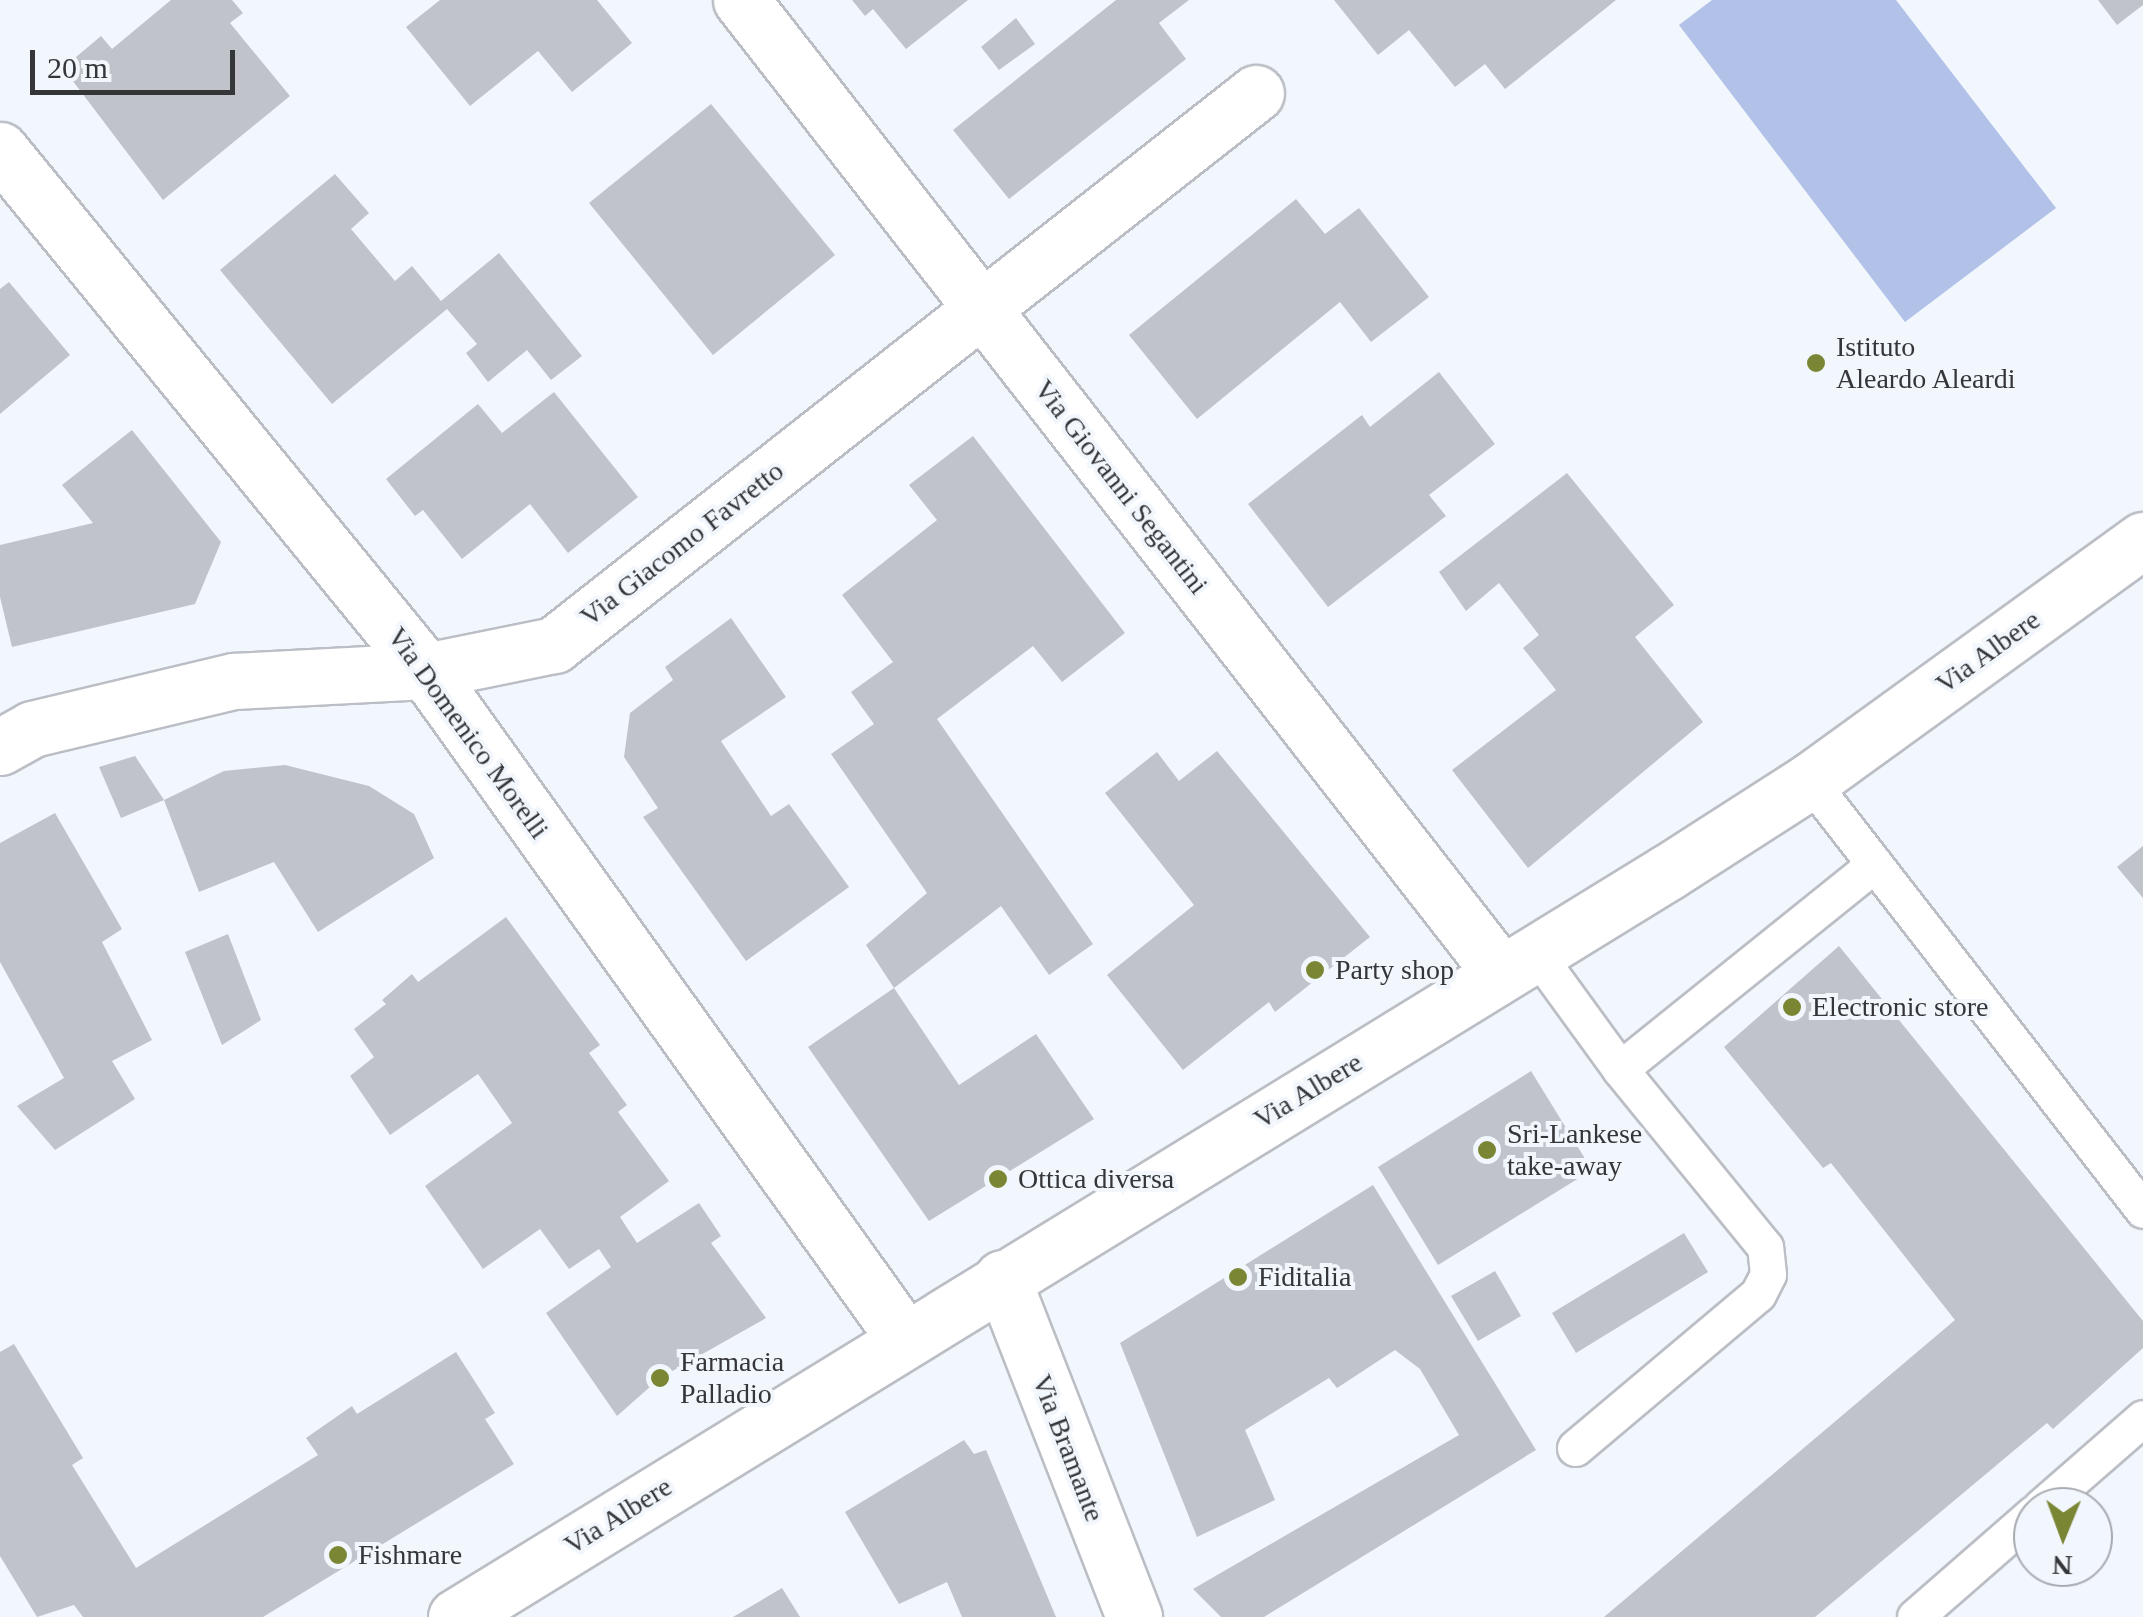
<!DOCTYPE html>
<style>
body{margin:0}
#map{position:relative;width:2143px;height:1617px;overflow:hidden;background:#f2f6fd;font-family:Georgia,serif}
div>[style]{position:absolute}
.green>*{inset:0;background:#b1c1e8}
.building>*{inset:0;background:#c0c3ca}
.roads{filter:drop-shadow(2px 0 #bbbec5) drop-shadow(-2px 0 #bbbec5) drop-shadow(0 2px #bbbec5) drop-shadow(0 -2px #bbbec5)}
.service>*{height:35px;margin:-17.5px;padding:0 17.5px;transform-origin:17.5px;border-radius:17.5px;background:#fff}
.minor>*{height:55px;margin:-27.5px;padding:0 27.5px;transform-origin:27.5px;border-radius:27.5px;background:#fff}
.tertiary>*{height:55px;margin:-27.5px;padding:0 27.5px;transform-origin:27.5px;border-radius:27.5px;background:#fff}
.dots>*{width:28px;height:28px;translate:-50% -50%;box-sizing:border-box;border:5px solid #f2f6fd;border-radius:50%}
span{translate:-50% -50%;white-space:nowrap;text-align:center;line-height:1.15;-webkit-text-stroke:8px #f2f6fd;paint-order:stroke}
.poi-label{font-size:28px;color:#353639}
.left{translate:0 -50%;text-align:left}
.street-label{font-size:28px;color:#353639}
.north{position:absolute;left:2013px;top:1487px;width:100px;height:100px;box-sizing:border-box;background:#f2f6fd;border:2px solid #a6a9af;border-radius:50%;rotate:181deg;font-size:28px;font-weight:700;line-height:40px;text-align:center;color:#353639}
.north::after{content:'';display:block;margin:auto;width:35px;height:45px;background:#7a8634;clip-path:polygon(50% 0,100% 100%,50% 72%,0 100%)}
.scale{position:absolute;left:30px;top:50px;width:205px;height:45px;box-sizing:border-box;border:5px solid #353639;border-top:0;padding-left:12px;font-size:30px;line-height:35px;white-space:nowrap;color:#353639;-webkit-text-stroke:8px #f2f6fd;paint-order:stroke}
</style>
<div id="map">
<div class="green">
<div style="clip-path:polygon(1712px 0,1896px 0,2056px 208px,1905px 322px,1679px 25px)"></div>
</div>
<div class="building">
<div style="clip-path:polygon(171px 0,232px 0,243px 13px,230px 23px,290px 96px,163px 200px,63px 68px,101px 36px,112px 49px)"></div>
<div style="clip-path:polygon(440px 0,597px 0,632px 43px,572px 92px,538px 51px,470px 106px,406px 27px)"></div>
<div style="clip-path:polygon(852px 0,968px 0,906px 49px,873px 9px,865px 16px)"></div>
<div style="clip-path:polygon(1116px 0,1189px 0,1159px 23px,1186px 59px,1009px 199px,953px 130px)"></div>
<div style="clip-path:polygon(1334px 0,1616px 0,1505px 89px,1485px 64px,1455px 87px,1409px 30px,1378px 55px)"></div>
<div style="clip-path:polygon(2098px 0,2143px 0,2143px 5px,2117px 25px)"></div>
<div style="clip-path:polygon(1016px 18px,1035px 44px,999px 70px,981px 47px)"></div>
<div style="clip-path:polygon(711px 104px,835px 255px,713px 355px,589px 203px)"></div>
<div style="clip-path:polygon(335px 174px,369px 213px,351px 229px,395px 281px,412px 266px,441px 301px,499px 253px,582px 356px,551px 380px,527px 350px,488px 382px,466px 353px,477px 344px,447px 309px,332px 404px,220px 270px)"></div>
<div style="clip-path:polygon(1296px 199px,1325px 234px,1359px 208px,1429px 297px,1371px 342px,1340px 302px,1197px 419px,1129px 335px)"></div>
<div style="clip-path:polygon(9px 282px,70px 355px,0 414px,0 289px)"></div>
<div style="clip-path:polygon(1439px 372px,1495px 444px,1429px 495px,1446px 516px,1328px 607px,1248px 504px,1362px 415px,1370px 427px)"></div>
<div style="clip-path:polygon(554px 392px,638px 497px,568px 553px,530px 504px,462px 559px,423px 510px,415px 516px,386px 479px,478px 404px,502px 433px)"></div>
<div style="clip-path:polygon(132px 430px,221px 542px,195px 604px,12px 647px,0 597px,0 545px,93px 523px,62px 485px)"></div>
<div style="clip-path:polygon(973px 436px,1125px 633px,1062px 682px,1033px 646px,937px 719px,1093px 944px,1049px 975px,1001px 906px,894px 988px,866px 945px,927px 893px,831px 754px,874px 724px,851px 692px,893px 662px,842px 595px,937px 520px,909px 485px)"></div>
<div style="clip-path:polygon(1567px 473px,1674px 605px,1635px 637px,1703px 722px,1528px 868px,1452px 770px,1556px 690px,1523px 648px,1539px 635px,1499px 583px,1466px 611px,1439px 572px)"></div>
<div style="clip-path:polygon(731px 618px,786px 697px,721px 741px,771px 816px,789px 804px,849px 887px,746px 961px,643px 817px,658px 808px,624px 757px,630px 713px,673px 680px,665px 667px)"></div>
<div style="clip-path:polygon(1217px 751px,1370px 937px,1275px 1012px,1269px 1002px,1183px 1070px,1107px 975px,1194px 905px,1105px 793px,1157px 752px,1179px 781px)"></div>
<div style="clip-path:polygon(135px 756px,164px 800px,121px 818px,99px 767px)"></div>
<div style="clip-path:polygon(285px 765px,369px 786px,414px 814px,434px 858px,318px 932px,274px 862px,199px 892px,164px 800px,224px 771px)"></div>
<div style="clip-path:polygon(55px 813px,122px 929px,102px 942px,152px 1040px,112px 1061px,135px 1099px,55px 1150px,17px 1106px,64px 1078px,0 962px,0 843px)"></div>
<div style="clip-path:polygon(2143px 846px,2143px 898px,2117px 867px)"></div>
<div style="clip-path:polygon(506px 917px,600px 1045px,589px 1053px,627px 1105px,618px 1112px,669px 1181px,620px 1217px,637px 1243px,699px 1203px,721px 1236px,711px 1243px,766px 1318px,660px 1378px,617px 1416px,546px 1313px,611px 1267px,599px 1249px,569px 1269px,540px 1229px,483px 1269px,425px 1186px,512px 1123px,478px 1074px,390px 1135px,350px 1076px,374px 1057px,354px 1029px,386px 1004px,382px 1000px,412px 974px,418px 982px)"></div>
<div style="clip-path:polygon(228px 934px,261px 1020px,222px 1045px,185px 952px)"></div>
<div style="clip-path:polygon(1839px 946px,2143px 1321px,2143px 1348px,2053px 1429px,2047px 1423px,1815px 1617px,1604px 1617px,1955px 1320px,1831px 1163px,1823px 1168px,1724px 1047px)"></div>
<div style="clip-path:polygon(894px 988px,959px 1085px,1036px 1034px,1094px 1119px,929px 1221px,808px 1047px)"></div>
<div style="clip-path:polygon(1531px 1071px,1592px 1170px,1438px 1265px,1378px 1167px)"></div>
<div style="clip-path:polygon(1373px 1185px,1536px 1450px,1264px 1617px,1221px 1617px,1193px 1589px,1459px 1435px,1420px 1369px,1395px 1350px,1337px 1388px,1329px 1378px,1245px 1430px,1275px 1500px,1197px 1537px,1120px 1343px)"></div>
<div style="clip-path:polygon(1684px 1233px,1708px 1272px,1576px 1353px,1552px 1313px)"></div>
<div style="clip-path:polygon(1495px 1271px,1521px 1316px,1478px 1341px,1451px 1296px)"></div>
<div style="clip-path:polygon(14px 1344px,83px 1458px,72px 1465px,136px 1568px,318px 1455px,306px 1438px,352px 1406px,357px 1414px,456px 1352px,495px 1413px,485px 1419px,514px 1464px,263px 1617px,83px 1617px,74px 1605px,37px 1617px,0 1556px,0 1352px)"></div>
<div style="clip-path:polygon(964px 1440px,974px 1454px,986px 1450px,1056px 1617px,962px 1617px,947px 1582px,899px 1604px,845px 1512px)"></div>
<div style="clip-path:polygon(782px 1588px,800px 1617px,733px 1617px)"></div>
</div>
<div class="roads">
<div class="service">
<div style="left:1810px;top:781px;width:543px;rotate:52.18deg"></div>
<div style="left:1535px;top:952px;width:145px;rotate:54deg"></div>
<div style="left:1620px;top:1069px;width:326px;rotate:-38.8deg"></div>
<div style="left:1575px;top:1448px;width:239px;rotate:-40.1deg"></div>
<div style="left:1758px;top:1294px;width:22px;rotate:-63deg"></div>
<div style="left:1768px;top:1274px;width:27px;rotate:-96deg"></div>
<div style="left:1765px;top:1247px;width:230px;rotate:-129.2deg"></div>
<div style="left:2041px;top:1507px;width:135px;rotate:-41.1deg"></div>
<div style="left:1915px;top:1617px;width:157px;rotate:-41.1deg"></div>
</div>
<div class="minor">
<div style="left:741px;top:0;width:1235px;rotate:52.01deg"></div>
<div style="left:0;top:150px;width:673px;rotate:50.73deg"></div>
<div style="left:426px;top:671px;width:822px;rotate:54.36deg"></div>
<div style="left:0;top:747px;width:37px;rotate:-29deg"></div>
<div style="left:32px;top:729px;width:208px;rotate:-13.4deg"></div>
<div style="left:234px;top:681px;width:192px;rotate:-3deg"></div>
<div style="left:426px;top:671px;width:131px;rotate:-11.5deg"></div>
<div style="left:554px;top:645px;width:893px;rotate:-38.18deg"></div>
<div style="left:1002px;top:1278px;width:364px;rotate:68.7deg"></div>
</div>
<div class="tertiary">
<div style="left:456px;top:1617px;width:1423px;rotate:-31.58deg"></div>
<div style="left:1668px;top:872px;width:169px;rotate:-32.7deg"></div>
<div style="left:1810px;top:781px;width:411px;rotate:-35.9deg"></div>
</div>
</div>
<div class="dots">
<div style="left:1816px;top:363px;background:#7a8634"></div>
<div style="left:1315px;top:970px;background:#7a8634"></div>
<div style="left:1792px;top:1007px;background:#7a8634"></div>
<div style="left:1487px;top:1150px;background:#7a8634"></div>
<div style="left:998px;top:1179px;background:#7a8634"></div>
<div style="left:1238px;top:1277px;background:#7a8634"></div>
<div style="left:660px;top:1378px;background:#7a8634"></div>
<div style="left:338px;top:1555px;background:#7a8634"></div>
</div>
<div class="poi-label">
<span class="left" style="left:1836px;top:363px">Istituto<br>Aleardo Aleardi</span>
<span class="left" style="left:1335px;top:970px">Party shop</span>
<span class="left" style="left:1812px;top:1007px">Electronic store</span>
<span class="left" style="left:1507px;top:1150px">Sri-Lankese<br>take-away</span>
<span class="left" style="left:1018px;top:1179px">Ottica diversa</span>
<span class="left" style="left:1258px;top:1277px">Fiditalia</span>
<span class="left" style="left:680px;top:1378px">Farmacia<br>Palladio</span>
<span class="left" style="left:358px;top:1555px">Fishmare</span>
</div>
<div class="street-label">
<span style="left:1121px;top:487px;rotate:52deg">Via Giovanni Segantini</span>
<span style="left:682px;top:544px;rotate:-38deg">Via Giacomo Favretto</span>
<span style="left:1988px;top:652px;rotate:-36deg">Via Albere</span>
<span style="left:468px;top:733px;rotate:54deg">Via Domenico Morelli</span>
<span style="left:1308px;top:1091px;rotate:-31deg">Via Albere</span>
<span style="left:1068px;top:1448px;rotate:69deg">Via Bramante</span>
<span style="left:618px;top:1516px;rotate:-32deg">Via Albere</span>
</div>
<div class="north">N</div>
<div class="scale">20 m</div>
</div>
